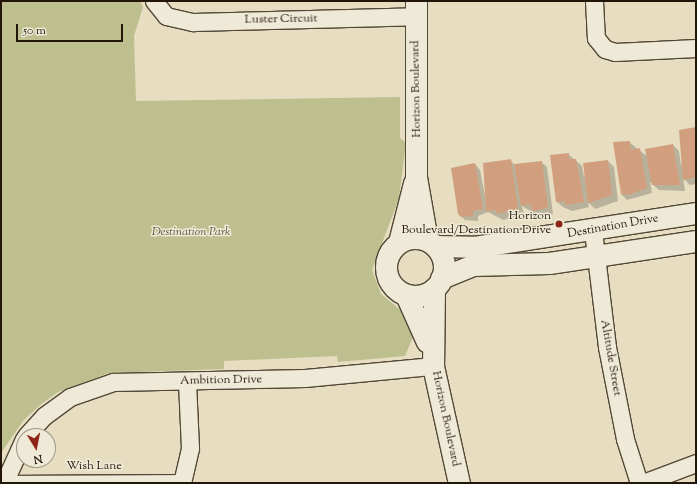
<!DOCTYPE html>
<style>
body{margin:0}
#map{position:relative;width:697px;height:484px;overflow:hidden;background:#e7dec2;font-family:"Sorts Mill Goudy",serif}
div>[style]{position:absolute}
.green>*{inset:0;background:#bebf8e}
.shadow>*{inset:0;background:#0003}
.building>*{inset:0;background:#d29f7e}
.roads{filter:drop-shadow(1px 0 #534837) drop-shadow(-1px 0 #534837) drop-shadow(0 1px #534837) drop-shadow(0 -1px #534837)}
.service>*{height:9px;margin:-4.5px;padding:0 4.5px;transform-origin:4.5px;border-radius:4.5px;background:#efead7}
.minor>*{height:17px;margin:-8.5px;padding:0 8.5px;transform-origin:8.5px;border-radius:8.5px;background:#efead7}
.tertiary>*{height:21px;margin:-10.5px;padding:0 10.5px;transform-origin:10.5px;border-radius:10.5px;background:#efead7}
.tertiary>.ring{margin:-10.5px;padding:0;box-sizing:content-box;background:none;border:21px solid #efead7;border-radius:50%}
.dots>*{width:11px;height:11px;translate:-50% -50%;box-sizing:border-box;border:2px solid #efead7;border-radius:50%}
span{translate:-50% -50%;white-space:nowrap;text-align:center;line-height:1.15;-webkit-text-stroke:3px #efead7;paint-order:stroke}
.street-label{font-size:12px;color:#221609}
.poi-label{font-size:12px;color:#221609}
.right{translate:-100% -50%;text-align:right}
.park-label{font-size:12px;color:#595138;font-style:italic}
.frame{position:absolute;inset:0;border:2px solid #221609;pointer-events:none}
.north{position:absolute;left:16px;top:428px;width:40px;height:40px;box-sizing:border-box;background:#efead7;border:1px solid #9d9585;border-radius:50%;rotate:170deg;font-size:11px;font-weight:700;line-height:16px;text-align:center;color:#221609}
.north::after{content:'';display:block;margin:auto;width:14px;height:18px;background:#8f2418;clip-path:polygon(50% 0,100% 100%,50% 72%,0 100%)}
.scale{position:absolute;left:16px;top:24px;width:107px;height:18px;box-sizing:border-box;border:2px solid #221609;border-top:0;padding-left:5px;font-size:12px;line-height:14px;white-space:nowrap;color:#221609;-webkit-text-stroke:3px #efead7;paint-order:stroke}
</style>
<div id="map">
<div class="green">
<div style="clip-path:polygon(1px 1px,140px 1px,143px 7px,134px 36px,136px 101px,400px 97px,400px 138px,406px 143px,399px 198px,372px 270px,381px 294px,404px 313px,410px 324px,413px 337px,405px 356px,338px 362px,337px 356px,224px 361px,224px 369px,109px 373px,58px 392px,40px 405px,23px 421px,1px 453px)"></div>
</div>
<div class="shadow">
<div style="clip-path:polygon(696px 128px,696px 184px,690px 185px,683px 178px,685px 191px,659px 190px,650px 182px,652px 193px,627px 200px,621px 194px,629px 142px,648px 157px,673px 145px,679px 151px,681px 165px,685px 164px)"></div>
<div style="clip-path:polygon(568px 154px,582px 166px,584px 177px,608px 161px,614px 167px,618px 201px,595px 209px,588px 202px,589px 207px,572px 211px,563px 207px,557px 202px)"></div>
<div style="clip-path:polygon(510px 160px,515px 165px,541px 162px,547px 167px,553px 214px,539px 216px,522px 206px,524px 215px,503px 220px,488px 212px,478px 216px,478px 221px,465px 220px,459px 214px,475px 164px,480px 170px,486px 201px)"></div>
</div>
<div class="building">
<div style="clip-path:polygon(696px 127px,696px 177px,683px 180px,679px 130px)"></div>
<div style="clip-path:polygon(630px 141px,631px 150px,640px 148px,647px 188px,628px 195px,621px 194px,613px 142px)"></div>
<div style="clip-path:polygon(673px 144px,680px 185px,652px 185px,645px 149px)"></div>
<div style="clip-path:polygon(569px 153px,569px 159px,576px 159px,584px 202px,565px 205px,565px 201px,556px 202px,550px 155px)"></div>
<div style="clip-path:polygon(511px 159px,518px 209px,496px 214px,496px 210px,486px 211px,483px 163px)"></div>
<div style="clip-path:polygon(608px 160px,612px 195px,588px 203px,583px 163px)"></div>
<div style="clip-path:polygon(542px 161px,548px 208px,532px 211px,531px 204px,521px 206px,514px 164px)"></div>
<div style="clip-path:polygon(475px 163px,483px 209px,473px 211px,473px 216px,461px 217px,458px 214px,451px 168px)"></div>
</div>
<div class="roads">
<div class="service">
<div style="left:5px;top:480px;width:179px;rotate:-0.3deg"></div>
</div>
<div class="minor">
<div style="left:154px;top:1px;width:19px;rotate:51deg"></div>
<div style="left:166px;top:16px;width:28px;rotate:13deg"></div>
<div style="left:193px;top:22px;width:223px;rotate:-1.5deg"></div>
<div style="left:594px;top:1px;width:37px;rotate:87deg"></div>
<div style="left:596px;top:38px;width:14px;rotate:51deg"></div>
<div style="left:605px;top:49px;width:10px;rotate:17deg"></div>
<div style="left:615px;top:52px;width:81px;rotate:-2.8deg"></div>
<div style="left:593px;top:231px;width:117px;rotate:83.1deg"></div>
<div style="left:607px;top:347px;width:94px;rotate:78.9deg"></div>
<div style="left:625px;top:439px;width:46px;rotate:72.3deg"></div>
<div style="left:26px;top:436px;width:27px;rotate:-48deg"></div>
<div style="left:44px;top:416px;width:32px;rotate:-36deg"></div>
<div style="left:70px;top:397px;width:46px;rotate:-19.2deg"></div>
<div style="left:113px;top:382px;width:192px;rotate:-1.2deg"></div>
<div style="left:305px;top:378px;width:129px;rotate:-5.4deg"></div>
<div style="left:4px;top:483px;width:48px;rotate:-65.6deg"></div>
<div style="left:182px;top:483px;width:36px;rotate:-77deg"></div>
<div style="left:190px;top:448px;width:66px;rotate:-92.6deg"></div>
<div style="left:643px;top:483px;width:57px;rotate:-20.7deg"></div>
</div>
<div class="tertiary">
<div style="left:416px;top:1px;width:176px;rotate:90deg"></div>
<div style="left:416px;top:177px;width:64px;rotate:80.1deg"></div>
<div class="ring" style="left:386px;top:238px;width:37px;height:37px"></div>
<div style="left:399px;top:242px;width:61px;rotate:-75.7deg"></div>
<div style="left:435px;top:246px;width:39px;rotate:1deg"></div>
<div style="left:474px;top:247px;width:225px;rotate:-8.7deg"></div>
<div style="left:441px;top:278px;width:35px;rotate:-22deg"></div>
<div style="left:473px;top:265px;width:76px;rotate:-1.5deg"></div>
<div style="left:549px;top:263px;width:149px;rotate:-8.5deg"></div>
<div style="left:434px;top:289px;width:77px;rotate:90.7deg"></div>
<div style="left:433px;top:366px;width:120px;rotate:77.5deg"></div>
<div style="left:406px;top:295px;width:51px;rotate:65.9deg"></div>
</div>
</div>
<div class="dots">
<div style="left:559px;top:224px;background:#8f2418"></div>
</div>
<div class="street-label">
<span style="left:281px;top:20px;rotate:-1deg">Luster Circuit</span>
<span style="left:417px;top:89px;rotate:-91deg">Horizon Boulevard</span>
<span style="left:613px;top:227px;rotate:-10deg">Destination Drive</span>
<span style="left:610px;top:358px;rotate:80deg">Altitude Street</span>
<span style="left:221px;top:381px;rotate:-1deg">Ambition Drive</span>
<span style="left:445px;top:419px;rotate:78deg">Horizon Boulevard</span>
<span style="left:94px;top:467px">Wish Lane</span>
</div>
<div class="poi-label">
<span class="right" style="left:551px;top:224px">Horizon<br>Boulevard/Destination Drive</span>
</div>
<div class="park-label">
<span style="left:191px;top:233px">Destination Park</span>
</div>
<div class="frame"></div>
<div class="north">N</div>
<div class="scale">50 m</div>
</div>
